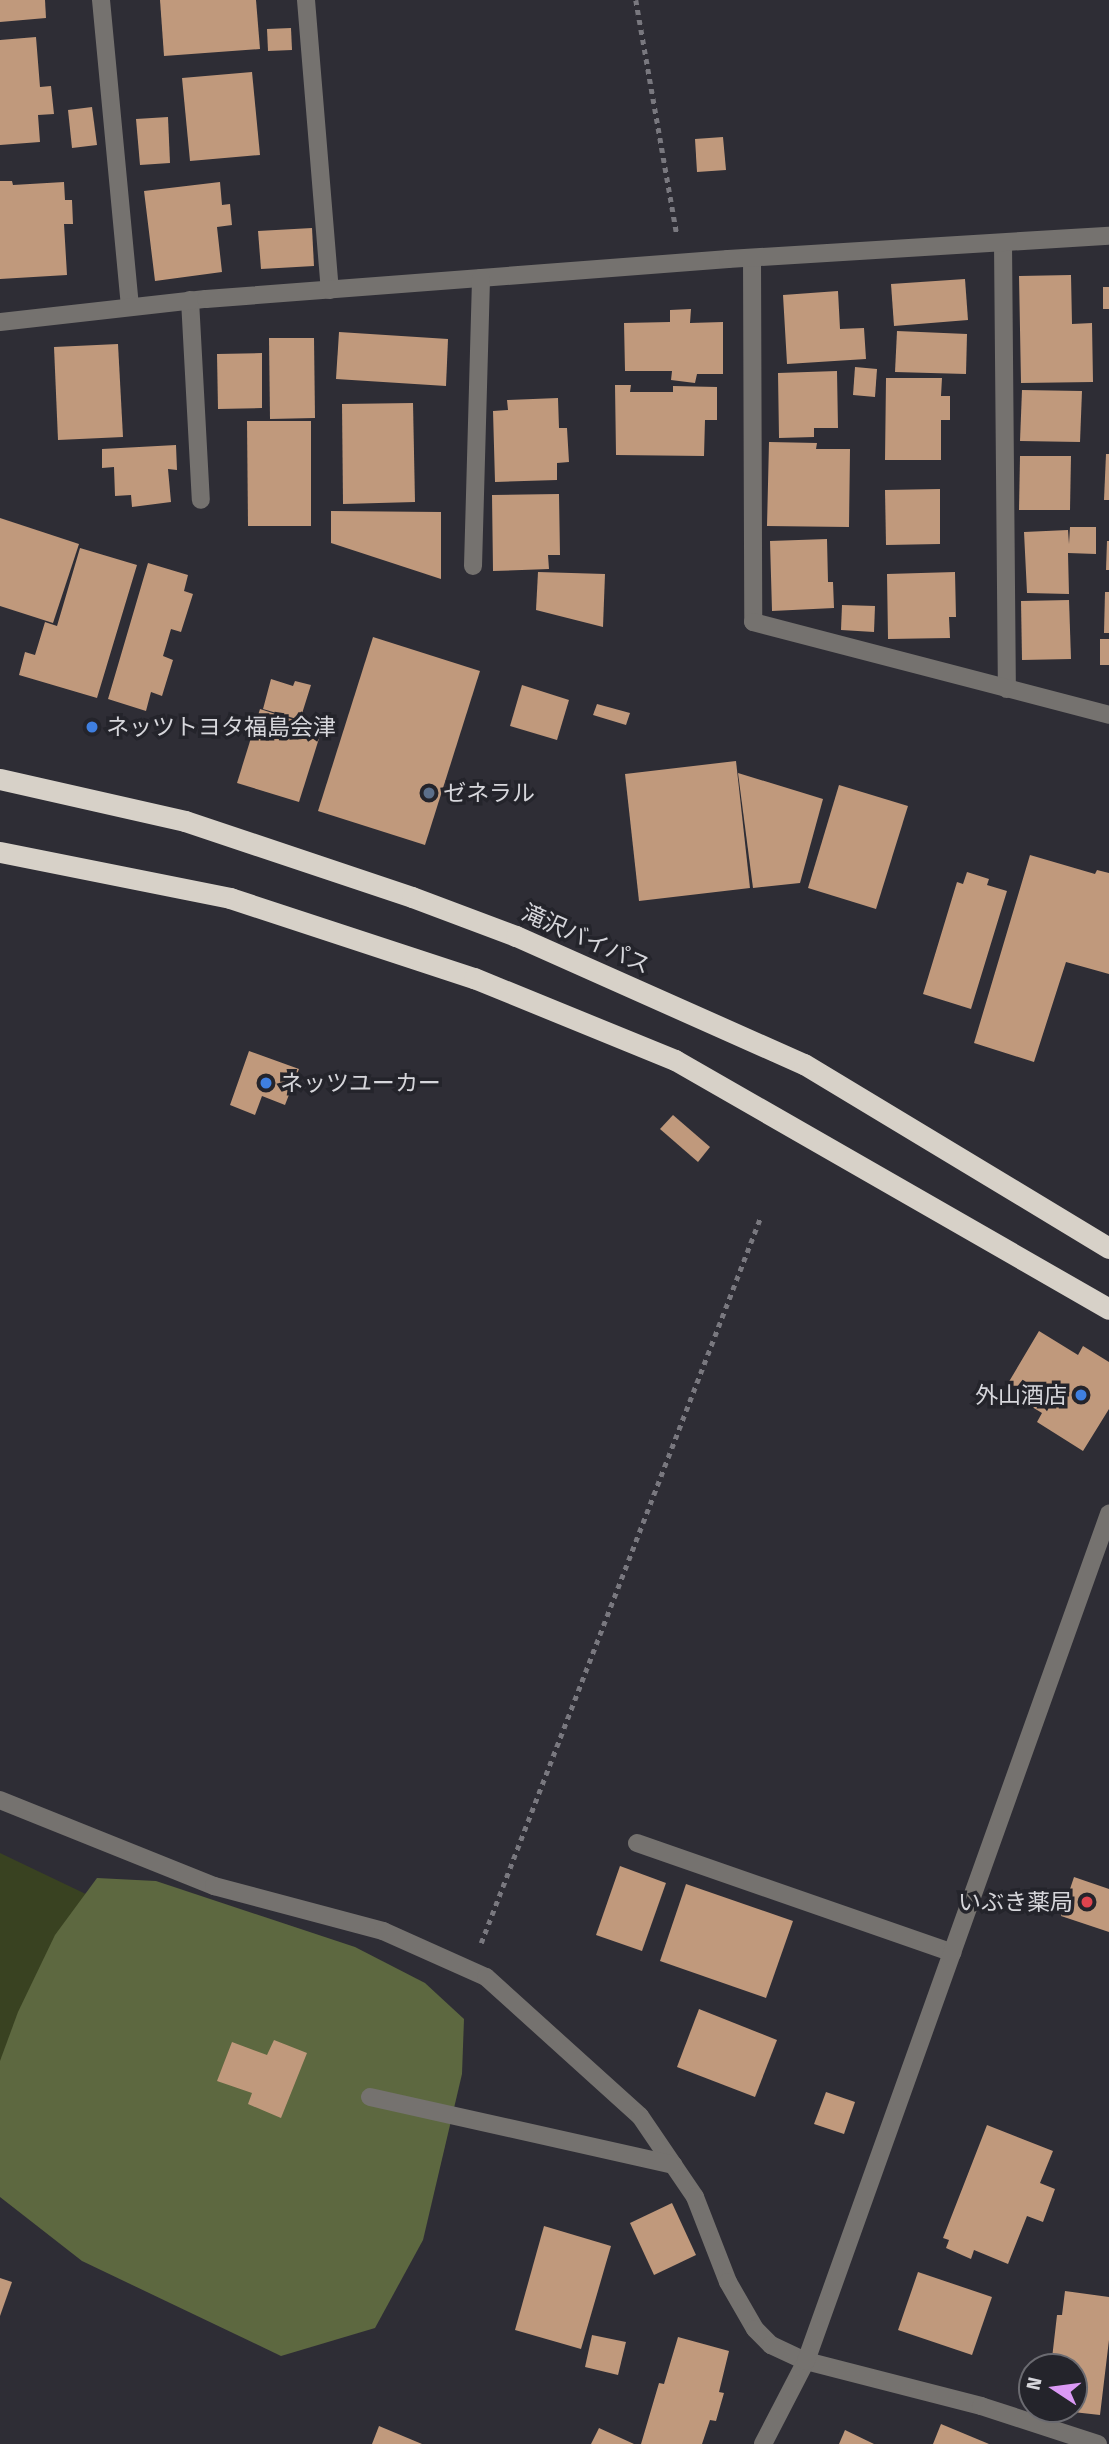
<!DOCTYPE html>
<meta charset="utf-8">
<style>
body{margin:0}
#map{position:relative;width:1109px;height:2444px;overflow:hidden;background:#2e2d35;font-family:"Fira Sans","Noto Sans JP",sans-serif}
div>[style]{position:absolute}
.green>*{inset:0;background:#394221}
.forest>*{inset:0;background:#5d6840}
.building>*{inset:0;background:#c0997c}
.path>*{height:4.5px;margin-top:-2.25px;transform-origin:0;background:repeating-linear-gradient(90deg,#79787f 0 5px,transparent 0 10px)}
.minor>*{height:18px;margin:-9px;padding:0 9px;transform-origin:9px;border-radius:9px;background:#75726f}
.highway>*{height:21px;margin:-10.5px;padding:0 10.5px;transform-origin:10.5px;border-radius:10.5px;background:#d7d1c8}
.dots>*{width:19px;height:19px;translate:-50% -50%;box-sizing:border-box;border:4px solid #24242b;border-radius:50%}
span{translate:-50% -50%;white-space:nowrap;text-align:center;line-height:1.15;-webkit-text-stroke:7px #24242b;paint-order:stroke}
.poi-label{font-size:23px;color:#d6d6db}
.left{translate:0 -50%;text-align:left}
.right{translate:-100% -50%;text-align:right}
.street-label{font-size:23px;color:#d6d6db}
.north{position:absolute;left:1018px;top:2353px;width:70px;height:70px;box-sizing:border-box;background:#24242b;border:2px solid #6b6b71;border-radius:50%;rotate:283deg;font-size:19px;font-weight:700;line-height:28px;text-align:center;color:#d6d6db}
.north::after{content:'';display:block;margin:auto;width:24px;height:32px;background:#db99f5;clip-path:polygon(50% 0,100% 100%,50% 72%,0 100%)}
</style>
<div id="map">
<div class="green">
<div style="clip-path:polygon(0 1853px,92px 1897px,0 2101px)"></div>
</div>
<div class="forest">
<div style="clip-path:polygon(97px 1878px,156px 1881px,355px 1947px,425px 1983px,464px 2019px,462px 2074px,423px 2240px,375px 2328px,281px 2356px,82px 2261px,0 2197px,0 2061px,18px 2012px,55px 1935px)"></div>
</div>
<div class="building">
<div style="clip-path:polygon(0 0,45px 0,46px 18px,0 22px)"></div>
<div style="clip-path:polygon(160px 0,256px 0,260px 49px,164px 56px)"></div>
<div style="clip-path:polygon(291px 28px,292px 50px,268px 51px,267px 29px)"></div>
<div style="clip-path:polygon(36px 37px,40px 87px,51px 86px,54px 114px,38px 115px,40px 142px,0 145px,0 40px)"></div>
<div style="clip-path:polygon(252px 72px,260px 155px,190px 161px,182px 78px)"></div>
<div style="clip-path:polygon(92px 107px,97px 145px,72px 148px,68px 110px)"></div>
<div style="clip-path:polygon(168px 117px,170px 163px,140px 165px,136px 119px)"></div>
<div style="clip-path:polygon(723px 137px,726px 170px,697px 172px,695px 139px)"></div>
<div style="clip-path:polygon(0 181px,12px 181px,13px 185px,64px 182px,65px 200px,72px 200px,73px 224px,64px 224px,67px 275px,0 279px)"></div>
<div style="clip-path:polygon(220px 182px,222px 205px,230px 204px,232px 225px,217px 227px,222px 272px,155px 281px,144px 191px)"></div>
<div style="clip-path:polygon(312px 228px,314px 266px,261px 269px,258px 231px)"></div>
<div style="clip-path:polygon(1071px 275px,1072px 324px,1092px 323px,1093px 382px,1021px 383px,1019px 276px)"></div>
<div style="clip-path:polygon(965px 279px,968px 320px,894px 326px,891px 284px)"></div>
<div style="clip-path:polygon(1103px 287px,1109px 287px,1109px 309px,1103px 309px)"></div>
<div style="clip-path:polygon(838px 291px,840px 329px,864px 328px,866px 359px,787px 364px,783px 295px)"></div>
<div style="clip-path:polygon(691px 309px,690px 323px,723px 322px,723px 374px,697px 374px,695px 383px,671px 380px,672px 371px,625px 371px,624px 323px,670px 322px,670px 310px)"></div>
<div style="clip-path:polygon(897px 331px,967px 334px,966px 374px,895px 372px)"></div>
<div style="clip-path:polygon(339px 332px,448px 339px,446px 386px,336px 379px)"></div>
<div style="clip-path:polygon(269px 338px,314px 338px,315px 418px,270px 419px)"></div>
<div style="clip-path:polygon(118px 344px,123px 437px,58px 440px,54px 347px)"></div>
<div style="clip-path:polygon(262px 353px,262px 408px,218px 409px,217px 354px)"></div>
<div style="clip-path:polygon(855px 367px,877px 369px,875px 397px,853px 395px)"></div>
<div style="clip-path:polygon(837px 371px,838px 428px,814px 428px,814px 437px,779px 438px,778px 373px)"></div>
<div style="clip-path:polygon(886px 378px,942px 378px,941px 396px,950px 396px,950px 420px,941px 420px,941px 460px,885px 460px)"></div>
<div style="clip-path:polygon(615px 385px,631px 385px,630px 392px,673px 392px,673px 386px,717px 387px,717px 420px,705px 420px,704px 456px,616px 455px)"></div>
<div style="clip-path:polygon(1022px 390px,1082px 391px,1080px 442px,1020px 441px)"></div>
<div style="clip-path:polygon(558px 398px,559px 428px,567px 428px,569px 462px,557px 463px,557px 480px,495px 482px,493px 411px,508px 410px,507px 400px)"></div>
<div style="clip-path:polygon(413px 403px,415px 502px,343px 504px,342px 404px)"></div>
<div style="clip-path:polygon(247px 421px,311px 421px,311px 526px,248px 526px)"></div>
<div style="clip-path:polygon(769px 442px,817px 443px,816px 449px,850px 449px,849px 527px,767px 526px)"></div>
<div style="clip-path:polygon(176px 445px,177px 470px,168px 469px,171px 502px,132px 507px,131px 495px,115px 496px,114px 467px,102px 468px,102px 449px)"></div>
<div style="clip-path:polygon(1106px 454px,1109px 454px,1109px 500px,1104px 500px)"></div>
<div style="clip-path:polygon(1020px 456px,1071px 456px,1070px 510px,1019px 510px)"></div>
<div style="clip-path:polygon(940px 489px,940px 544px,886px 545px,885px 490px)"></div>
<div style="clip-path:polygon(559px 494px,560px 555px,548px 555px,549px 569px,493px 571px,492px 495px)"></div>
<div style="clip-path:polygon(331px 511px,441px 512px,441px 579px,331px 543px)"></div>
<div style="clip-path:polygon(0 518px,79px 544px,53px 623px,0 606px)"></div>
<div style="clip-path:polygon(1070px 527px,1096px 527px,1096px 554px,1068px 553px,1069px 594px,1027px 593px,1024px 532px,1068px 530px,1069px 544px)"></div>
<div style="clip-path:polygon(827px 539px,828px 582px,833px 582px,834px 608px,772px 611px,770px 541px)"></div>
<div style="clip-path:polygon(1107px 541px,1109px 541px,1109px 570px,1106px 570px)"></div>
<div style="clip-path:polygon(80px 548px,137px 565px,97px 698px,19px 675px,25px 652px,35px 655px,45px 622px,57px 626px)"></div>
<div style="clip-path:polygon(148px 563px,188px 575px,184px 591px,193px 594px,181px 632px,171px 629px,163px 656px,173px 660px,162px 696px,151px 692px,146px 711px,108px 699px)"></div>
<div style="clip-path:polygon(538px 572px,605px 574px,603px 627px,536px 610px)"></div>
<div style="clip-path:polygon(955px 572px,956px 617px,949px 617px,950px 638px,888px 639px,887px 574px)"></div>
<div style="clip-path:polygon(1105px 592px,1109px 592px,1109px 633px,1104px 633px)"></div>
<div style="clip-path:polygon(1069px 600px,1071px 659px,1022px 660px,1021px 601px)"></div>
<div style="clip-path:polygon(842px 605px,875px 606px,874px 632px,841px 630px)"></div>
<div style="clip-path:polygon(373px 637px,480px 671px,425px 845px,318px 811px)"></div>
<div style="clip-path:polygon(1100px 639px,1109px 639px,1109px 665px,1100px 665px)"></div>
<div style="clip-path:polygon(271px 679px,293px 686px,295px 681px,311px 685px,300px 720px,263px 709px)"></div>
<div style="clip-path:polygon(522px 685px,569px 700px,557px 740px,510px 726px)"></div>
<div style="clip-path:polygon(597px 704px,630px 713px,626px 725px,593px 715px)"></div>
<div style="clip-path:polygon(260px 709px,322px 729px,299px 802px,237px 783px)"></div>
<div style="clip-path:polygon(736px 761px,750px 888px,639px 901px,625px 774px)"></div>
<div style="clip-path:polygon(738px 773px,823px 799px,800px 883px,753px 888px)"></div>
<div style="clip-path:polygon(839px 785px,908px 806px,876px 909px,808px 888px)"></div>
<div style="clip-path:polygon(1030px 855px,1095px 874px,1097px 870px,1109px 873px,1109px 974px,1066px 962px,1034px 1062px,974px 1043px)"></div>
<div style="clip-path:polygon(967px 872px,989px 879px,987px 885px,1007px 891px,971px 1009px,923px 994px,957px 882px,963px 884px)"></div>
<div style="clip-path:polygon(249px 1051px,299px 1069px,285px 1105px,262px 1096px,255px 1115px,230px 1105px)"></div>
<div style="clip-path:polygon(673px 1115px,710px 1147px,698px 1162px,660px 1129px)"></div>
<div style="clip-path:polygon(1039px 1331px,1078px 1355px,1083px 1346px,1109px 1362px,1109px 1409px,1083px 1451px,1037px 1422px,1042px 1413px,1004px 1390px)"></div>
<div style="clip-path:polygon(620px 1866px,666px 1883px,642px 1951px,596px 1935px)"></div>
<div style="clip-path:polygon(1074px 1877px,1109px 1889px,1109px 1932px,1061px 1916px)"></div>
<div style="clip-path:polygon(686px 1884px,793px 1921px,766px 1998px,660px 1961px)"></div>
<div style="clip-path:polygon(699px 2009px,777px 2040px,755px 2097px,677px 2067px)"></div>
<div style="clip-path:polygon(274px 2040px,307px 2053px,281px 2118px,248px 2104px,252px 2093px,217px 2081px,232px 2042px,267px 2055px)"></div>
<div style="clip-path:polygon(826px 2092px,855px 2102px,844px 2134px,814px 2124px)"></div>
<div style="clip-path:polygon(987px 2125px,1053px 2151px,1040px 2183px,1055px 2189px,1043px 2222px,1027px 2216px,1008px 2264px,974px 2250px,971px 2259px,946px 2248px,949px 2240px,943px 2238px)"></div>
<div style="clip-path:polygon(672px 2203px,696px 2255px,654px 2275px,630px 2223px)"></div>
<div style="clip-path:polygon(544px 2226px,611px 2246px,581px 2349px,515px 2330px)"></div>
<div style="clip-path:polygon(918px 2272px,992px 2297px,972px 2355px,898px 2330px)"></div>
<div style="clip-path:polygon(0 2278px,12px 2282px,0 2316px)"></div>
<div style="clip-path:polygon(1065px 2291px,1109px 2297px,1109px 2340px,1100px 2415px,1064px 2411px,1074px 2409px,1074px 2367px,1051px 2367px,1057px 2315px,1062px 2315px)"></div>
<div style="clip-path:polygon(592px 2335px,626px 2342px,618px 2375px,585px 2367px)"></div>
<div style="clip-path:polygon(678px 2337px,729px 2351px,719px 2392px,724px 2393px,716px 2421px,710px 2420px,702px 2444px,641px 2444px,659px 2383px,664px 2384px)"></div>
<div style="clip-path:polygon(941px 2424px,989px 2444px,933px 2444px)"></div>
<div style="clip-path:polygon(379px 2426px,422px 2444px,372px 2444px)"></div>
<div style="clip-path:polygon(599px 2428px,634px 2444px,591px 2444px)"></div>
<div style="clip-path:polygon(845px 2430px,874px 2444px,839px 2444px)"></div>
</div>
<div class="path">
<div style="left:636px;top:0;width:238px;rotate:80.1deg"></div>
<div style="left:481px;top:1943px;width:779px;rotate:-68.94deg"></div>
</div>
<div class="minor">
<div style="left:101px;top:0;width:306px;rotate:84.6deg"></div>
<div style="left:306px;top:0;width:291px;rotate:85.3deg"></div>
<div style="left:1003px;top:243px;width:446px;rotate:89.5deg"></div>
<div style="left:752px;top:258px;width:364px;rotate:89.8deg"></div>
<div style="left:753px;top:622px;width:368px;rotate:14.6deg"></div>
<div style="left:190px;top:300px;width:200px;rotate:86.9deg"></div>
<div style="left:0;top:322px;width:207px;rotate:-6.4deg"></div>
<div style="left:206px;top:299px;width:524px;rotate:-4.38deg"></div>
<div style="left:728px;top:259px;width:382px;rotate:-3.5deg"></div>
<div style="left:473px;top:566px;width:288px;rotate:-88.4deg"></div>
<div style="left:0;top:1800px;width:231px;rotate:21.9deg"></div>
<div style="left:214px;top:1886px;width:175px;rotate:14.9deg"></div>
<div style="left:383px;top:1931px;width:113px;rotate:24.1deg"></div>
<div style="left:486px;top:1977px;width:207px;rotate:42.1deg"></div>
<div style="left:640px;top:2116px;width:98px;rotate:55.8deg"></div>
<div style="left:695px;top:2197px;width:91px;rotate:68.8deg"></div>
<div style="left:728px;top:2282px;width:54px;rotate:60.1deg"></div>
<div style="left:755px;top:2329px;width:23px;rotate:45deg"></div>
<div style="left:771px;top:2345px;width:38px;rotate:25deg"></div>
<div style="left:806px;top:2361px;width:181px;rotate:14.4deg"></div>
<div style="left:981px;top:2406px;width:123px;rotate:18deg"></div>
<div style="left:637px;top:1843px;width:334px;rotate:19.2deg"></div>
<div style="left:370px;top:2097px;width:311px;rotate:12.6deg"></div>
<div style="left:763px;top:2444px;width:93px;rotate:-62.6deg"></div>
<div style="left:806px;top:2361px;width:900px;rotate:-70.32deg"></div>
</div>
<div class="highway">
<div style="left:0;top:779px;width:190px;rotate:12.8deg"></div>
<div style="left:185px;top:821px;width:239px;rotate:18.5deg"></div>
<div style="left:412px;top:897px;width:111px;rotate:20.6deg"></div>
<div style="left:516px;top:936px;width:315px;rotate:24deg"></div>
<div style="left:804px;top:1064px;width:356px;rotate:31.1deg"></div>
<div style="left:0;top:852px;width:235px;rotate:11.3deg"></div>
<div style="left:230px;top:898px;width:257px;rotate:18.2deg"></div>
<div style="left:474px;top:978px;width:217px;rotate:22.2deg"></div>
<div style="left:675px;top:1060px;width:500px;rotate:29.84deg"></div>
</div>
<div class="dots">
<div style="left:92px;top:727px;background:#3f7fe0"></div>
<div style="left:429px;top:793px;background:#5c6f8a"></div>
<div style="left:266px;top:1083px;background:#3f7fe0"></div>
<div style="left:1081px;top:1395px;background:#3f7fe0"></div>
<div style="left:1087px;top:1902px;background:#e0444e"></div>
</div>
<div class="poi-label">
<span class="left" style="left:106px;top:727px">ネッツトヨタ福島会津</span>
<span class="left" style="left:443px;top:793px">ゼネラル</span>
<span class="left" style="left:280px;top:1083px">ネッツユーカー</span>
<span class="right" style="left:1067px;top:1395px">外山酒店</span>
<span class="right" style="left:1073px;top:1902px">いぶき薬局</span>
</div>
<div class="street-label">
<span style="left:586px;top:939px;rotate:24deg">滝沢バイパス</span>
</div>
<div class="north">N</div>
</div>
